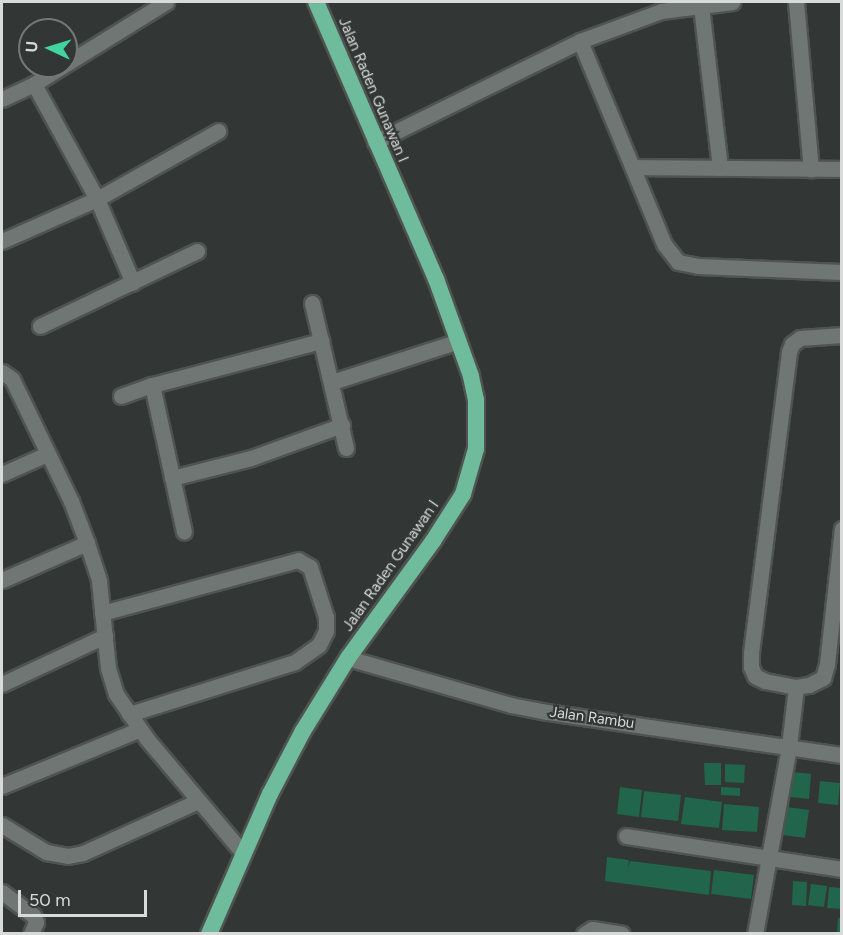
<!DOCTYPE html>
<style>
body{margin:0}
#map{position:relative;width:843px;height:935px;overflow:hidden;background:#323735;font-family:Figtree,sans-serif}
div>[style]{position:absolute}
.building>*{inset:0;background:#21654c}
.roads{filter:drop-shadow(2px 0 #4f5351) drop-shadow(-2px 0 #4f5351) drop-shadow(0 2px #4f5351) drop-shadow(0 -2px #4f5351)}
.minor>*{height:15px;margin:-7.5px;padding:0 7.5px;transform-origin:7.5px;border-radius:7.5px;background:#707673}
.trunk>*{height:16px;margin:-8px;padding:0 8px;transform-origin:8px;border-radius:8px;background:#6fbc9c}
span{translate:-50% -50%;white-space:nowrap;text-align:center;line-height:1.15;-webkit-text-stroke:4.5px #323735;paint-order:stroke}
.street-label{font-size:15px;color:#d8dbd9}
.frame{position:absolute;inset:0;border:3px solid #d8dbd9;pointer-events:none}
.north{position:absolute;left:18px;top:18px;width:60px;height:60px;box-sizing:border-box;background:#323735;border:2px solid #747977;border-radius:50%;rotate:274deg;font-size:16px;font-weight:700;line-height:24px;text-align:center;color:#d8dbd9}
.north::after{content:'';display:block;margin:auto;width:21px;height:27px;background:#41d4a1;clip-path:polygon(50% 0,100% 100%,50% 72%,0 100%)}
.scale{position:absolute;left:18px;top:890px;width:129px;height:27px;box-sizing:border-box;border:3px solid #d8dbd9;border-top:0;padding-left:8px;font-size:18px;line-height:21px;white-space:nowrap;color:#d8dbd9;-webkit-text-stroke:4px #323735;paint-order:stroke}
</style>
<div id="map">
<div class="building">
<div style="clip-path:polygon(704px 763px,721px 763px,721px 785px,705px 785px)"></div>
<div style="clip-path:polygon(725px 764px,745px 765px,744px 783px,725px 782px)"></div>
<div style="clip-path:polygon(793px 772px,811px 774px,809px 799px,790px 797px)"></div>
<div style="clip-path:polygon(820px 781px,840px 783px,838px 805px,818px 803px)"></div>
<div style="clip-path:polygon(620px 787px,642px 790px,639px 817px,617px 814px)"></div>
<div style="clip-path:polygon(721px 787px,740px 788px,740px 796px,721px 795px)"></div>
<div style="clip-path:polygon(644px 791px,681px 795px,678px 821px,641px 817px)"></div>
<div style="clip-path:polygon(685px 797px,722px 802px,719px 828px,681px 824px)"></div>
<div style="clip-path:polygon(724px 804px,759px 807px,757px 832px,722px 830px)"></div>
<div style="clip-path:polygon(787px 807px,809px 810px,805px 838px,783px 835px)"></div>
<div style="clip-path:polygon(607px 857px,629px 860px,628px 868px,630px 861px,711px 871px,709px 895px,605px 881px)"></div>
<div style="clip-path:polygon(714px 870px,754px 875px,751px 899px,711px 894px)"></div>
<div style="clip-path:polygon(793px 881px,807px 882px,806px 906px,792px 905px)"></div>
<div style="clip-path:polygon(811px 884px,827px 886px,824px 907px,808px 905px)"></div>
<div style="clip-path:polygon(829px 887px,842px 888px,842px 909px,827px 908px)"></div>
<div style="clip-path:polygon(838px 918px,842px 918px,842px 934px,837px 934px)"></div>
</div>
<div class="roads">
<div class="minor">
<div style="left:796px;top:2px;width:168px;rotate:84.9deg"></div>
<div style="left:701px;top:6px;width:163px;rotate:83.3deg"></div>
<div style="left:580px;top:41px;width:220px;rotate:67.5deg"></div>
<div style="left:664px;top:244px;width:23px;rotate:52deg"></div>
<div style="left:678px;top:262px;width:20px;rotate:11deg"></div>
<div style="left:698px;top:266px;width:144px;rotate:2.4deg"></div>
<div style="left:66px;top:64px;width:118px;rotate:-31.8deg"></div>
<div style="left:34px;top:84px;width:131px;rotate:61.3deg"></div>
<div style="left:97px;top:199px;width:91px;rotate:66.8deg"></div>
<div style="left:2px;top:99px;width:35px;rotate:-25deg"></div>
<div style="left:34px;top:84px;width:34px;rotate:-32deg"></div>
<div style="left:375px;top:142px;width:229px;rotate:-26.2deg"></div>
<div style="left:580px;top:41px;width:86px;rotate:-20.3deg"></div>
<div style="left:661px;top:11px;width:72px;rotate:-7.2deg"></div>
<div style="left:633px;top:167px;width:209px;rotate:0.5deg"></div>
<div style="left:2px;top:241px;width:104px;rotate:-23.9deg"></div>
<div style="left:97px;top:199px;width:139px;rotate:-29.3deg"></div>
<div style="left:312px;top:303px;width:149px;rotate:76.8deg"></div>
<div style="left:40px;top:326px;width:174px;rotate:-25.5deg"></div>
<div style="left:842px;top:335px;width:42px;rotate:175.9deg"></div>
<div style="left:800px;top:338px;width:10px;rotate:143deg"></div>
<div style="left:792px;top:344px;width:9px;rotate:111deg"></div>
<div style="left:789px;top:352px;width:304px;rotate:97.2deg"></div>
<div style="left:751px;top:654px;width:13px;rotate:90deg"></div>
<div style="left:751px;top:667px;width:10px;rotate:66deg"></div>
<div style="left:755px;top:676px;width:11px;rotate:27deg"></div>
<div style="left:765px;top:681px;width:32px;rotate:11deg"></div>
<div style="left:796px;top:687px;width:13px;rotate:-9deg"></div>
<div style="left:809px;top:685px;width:16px;rotate:-27deg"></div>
<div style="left:823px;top:678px;width:15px;rotate:-74deg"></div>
<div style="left:827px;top:664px;width:136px;rotate:-83.7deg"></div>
<div style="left:2px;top:372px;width:12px;rotate:35deg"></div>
<div style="left:12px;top:379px;width:136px;rotate:64.2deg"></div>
<div style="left:71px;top:501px;width:45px;rotate:69.1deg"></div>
<div style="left:87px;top:543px;width:40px;rotate:72deg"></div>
<div style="left:99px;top:581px;width:87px;rotate:84.1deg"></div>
<div style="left:108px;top:668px;width:27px;rotate:73deg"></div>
<div style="left:116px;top:694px;width:55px;rotate:55.4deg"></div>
<div style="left:147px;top:739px;width:150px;rotate:49.9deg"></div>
<div style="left:332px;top:382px;width:133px;rotate:-17.9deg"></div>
<div style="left:152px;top:385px;width:150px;rotate:77.7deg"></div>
<div style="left:121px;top:396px;width:33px;rotate:-20deg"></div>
<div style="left:152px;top:385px;width:175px;rotate:-14.6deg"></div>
<div style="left:2px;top:474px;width:49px;rotate:-24deg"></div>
<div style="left:172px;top:478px;width:81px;rotate:-14.2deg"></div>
<div style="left:251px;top:458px;width:97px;rotate:-19.9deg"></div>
<div style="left:2px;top:580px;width:93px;rotate:-23.5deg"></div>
<div style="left:102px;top:613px;width:203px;rotate:-15.1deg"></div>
<div style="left:298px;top:560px;width:14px;rotate:30deg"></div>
<div style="left:310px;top:567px;width:52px;rotate:72.3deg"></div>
<div style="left:326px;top:617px;width:14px;rotate:90deg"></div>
<div style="left:326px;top:631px;width:16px;rotate:117deg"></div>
<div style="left:319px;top:645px;width:29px;rotate:145deg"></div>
<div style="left:295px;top:662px;width:174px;rotate:162.6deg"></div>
<div style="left:348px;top:658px;width:170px;rotate:16.1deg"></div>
<div style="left:511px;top:705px;width:37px;rotate:11deg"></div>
<div style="left:547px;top:712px;width:298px;rotate:8.3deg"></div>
<div style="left:2px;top:684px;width:114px;rotate:-25deg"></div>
<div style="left:2px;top:786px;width:149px;rotate:-22.4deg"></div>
<div style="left:2px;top:825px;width:52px;rotate:31.5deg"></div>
<div style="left:46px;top:852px;width:22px;rotate:10deg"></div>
<div style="left:68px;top:856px;width:15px;rotate:-11deg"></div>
<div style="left:83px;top:853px;width:126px;rotate:-24.3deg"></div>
<div style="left:626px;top:836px;width:219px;rotate:8.7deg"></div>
<div style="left:2px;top:892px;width:39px;rotate:37deg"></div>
<div style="left:33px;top:915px;width:8px;rotate:67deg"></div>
<div style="left:36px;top:922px;width:13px;rotate:113deg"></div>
<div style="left:584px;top:934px;width:9px;rotate:-32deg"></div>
<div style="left:592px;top:929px;width:30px;rotate:9deg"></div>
<div style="left:755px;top:934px;width:191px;rotate:-79.7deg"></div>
<div style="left:789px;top:746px;width:59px;rotate:-83.2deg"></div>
</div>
<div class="trunk">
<div style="left:209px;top:934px;width:153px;rotate:-66.5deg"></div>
<div style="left:270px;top:794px;width:71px;rotate:-62.4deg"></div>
<div style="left:303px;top:731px;width:86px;rotate:-58.3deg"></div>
<div style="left:348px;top:658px;width:145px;rotate:-54deg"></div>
<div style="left:433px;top:541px;width:56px;rotate:-57.4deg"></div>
<div style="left:463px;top:494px;width:47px;rotate:-73.9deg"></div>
<div style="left:476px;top:449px;width:49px;rotate:-90deg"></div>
<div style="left:476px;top:400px;width:25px;rotate:-102deg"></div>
<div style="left:471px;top:376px;width:103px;rotate:-109.8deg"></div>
<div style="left:436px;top:279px;width:302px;rotate:-113.4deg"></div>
</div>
</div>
<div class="street-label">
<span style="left:373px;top:90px;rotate:67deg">Jalan Raden Gunawan I</span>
<span style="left:391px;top:566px;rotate:-55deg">Jalan Raden Gunawan I</span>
<span style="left:592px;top:718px;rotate:8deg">Jalan Rambu</span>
</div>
<div class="frame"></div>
<div class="north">U</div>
<div class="scale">50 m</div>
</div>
